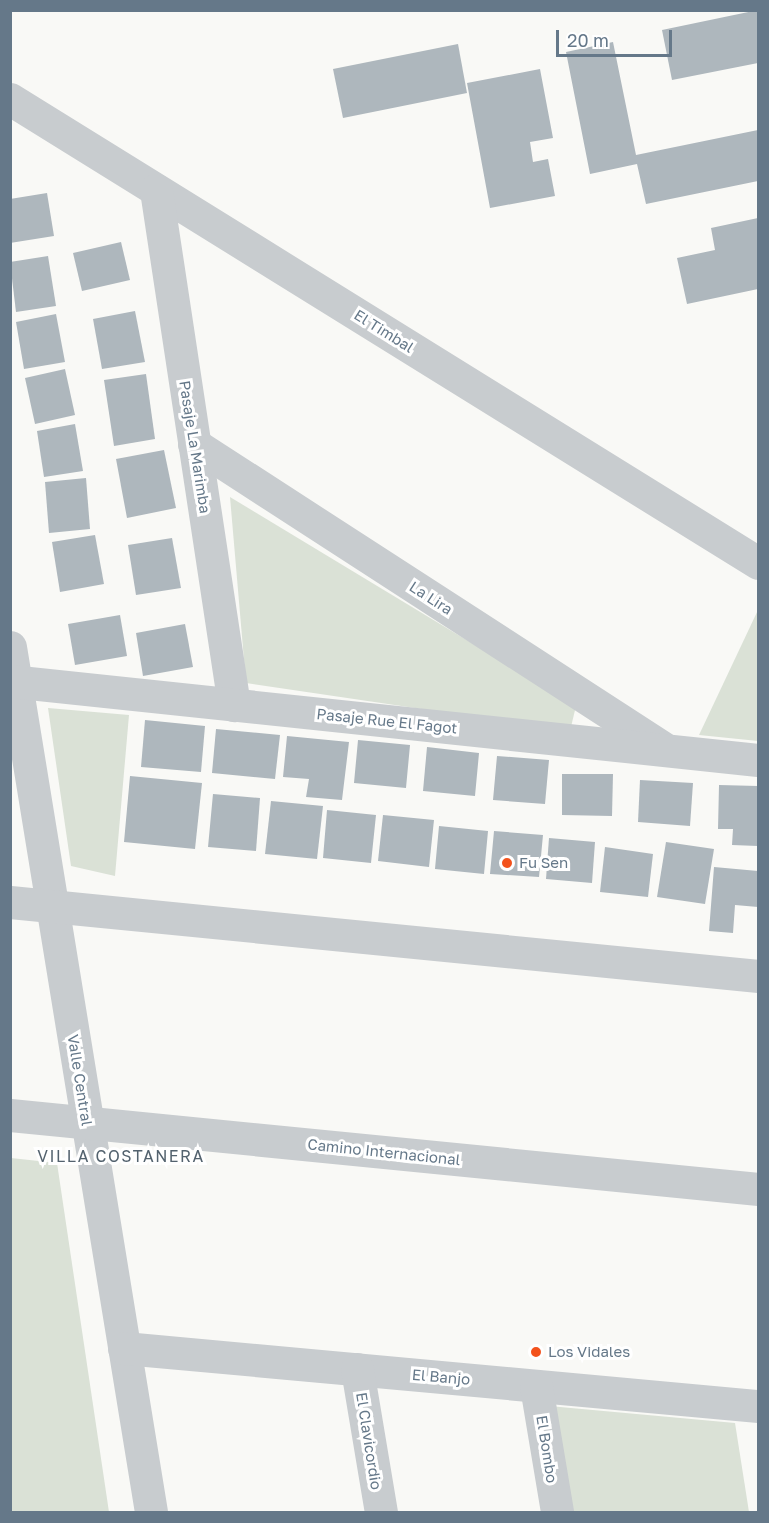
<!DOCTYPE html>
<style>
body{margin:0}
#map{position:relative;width:769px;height:1523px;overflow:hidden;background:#f9f9f6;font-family:"Golos Text",sans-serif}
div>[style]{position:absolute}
.green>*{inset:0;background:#dae1d6}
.building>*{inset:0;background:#aeb7bd}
.street>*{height:33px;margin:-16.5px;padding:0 16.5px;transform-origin:16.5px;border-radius:16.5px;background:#c8cccf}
.dots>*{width:16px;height:16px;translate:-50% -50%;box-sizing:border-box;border:3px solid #fff;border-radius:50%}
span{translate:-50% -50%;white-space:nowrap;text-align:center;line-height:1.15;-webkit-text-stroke:6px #fff;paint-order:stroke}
.street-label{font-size:15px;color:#657889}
.poi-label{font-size:15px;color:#657889}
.left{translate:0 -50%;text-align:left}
.neighbourhood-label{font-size:16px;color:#53626e;letter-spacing:1.5px}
.frame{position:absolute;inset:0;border:12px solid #657889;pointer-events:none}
.scale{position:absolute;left:556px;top:30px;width:116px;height:27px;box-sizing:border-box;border:3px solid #657889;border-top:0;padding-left:8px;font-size:18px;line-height:21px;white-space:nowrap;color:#657889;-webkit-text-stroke:4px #fff;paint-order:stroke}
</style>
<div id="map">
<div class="green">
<div style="clip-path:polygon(230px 497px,576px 706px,570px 731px,246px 683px)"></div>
<div style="clip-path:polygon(758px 610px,758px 741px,699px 735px)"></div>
<div style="clip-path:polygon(48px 708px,129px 715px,115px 876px,71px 866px)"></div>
<div style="clip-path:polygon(11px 1158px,57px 1163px,109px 1512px,11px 1512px)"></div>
<div style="clip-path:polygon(549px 1406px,735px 1423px,749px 1512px,565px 1512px)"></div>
</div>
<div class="building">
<div style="clip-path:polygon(758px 10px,758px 63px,672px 80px,662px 30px)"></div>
<div style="clip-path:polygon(613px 42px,636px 155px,758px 130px,758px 181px,646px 204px,637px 164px,590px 174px,566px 52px)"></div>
<div style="clip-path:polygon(458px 44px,467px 93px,343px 118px,333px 69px)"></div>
<div style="clip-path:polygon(540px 69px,553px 138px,530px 142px,533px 162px,548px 159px,555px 196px,490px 208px,467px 83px)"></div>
<div style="clip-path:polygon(47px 193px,54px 236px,10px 243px,10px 199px)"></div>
<div style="clip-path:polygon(758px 218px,758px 289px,687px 304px,677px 258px,715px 250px,711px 228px)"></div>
<div style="clip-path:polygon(121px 242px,130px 280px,82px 291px,73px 253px)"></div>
<div style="clip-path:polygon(48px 256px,56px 306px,16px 312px,10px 262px)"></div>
<div style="clip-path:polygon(135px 311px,145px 362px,102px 369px,93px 319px)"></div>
<div style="clip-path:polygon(56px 314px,65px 362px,24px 369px,16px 322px)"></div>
<div style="clip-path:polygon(65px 369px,75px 415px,35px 424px,25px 378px)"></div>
<div style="clip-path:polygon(146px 374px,155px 439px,114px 446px,104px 380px)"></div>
<div style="clip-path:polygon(75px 424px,83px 471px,44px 477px,37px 431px)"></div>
<div style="clip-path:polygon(164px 450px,176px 508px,127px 518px,116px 459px)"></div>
<div style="clip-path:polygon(86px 478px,90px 529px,49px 533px,45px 482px)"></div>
<div style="clip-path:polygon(95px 535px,104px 584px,60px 592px,52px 542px)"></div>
<div style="clip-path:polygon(172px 538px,181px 588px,136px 595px,128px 545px)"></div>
<div style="clip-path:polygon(120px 615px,127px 656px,75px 665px,68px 624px)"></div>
<div style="clip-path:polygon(185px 624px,193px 667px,143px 676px,136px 633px)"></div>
<div style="clip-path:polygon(145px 720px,205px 726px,201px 772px,141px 767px)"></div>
<div style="clip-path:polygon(216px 729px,280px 735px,275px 779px,212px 773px)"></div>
<div style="clip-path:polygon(287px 736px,349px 742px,342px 800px,306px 797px,309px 779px,283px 777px)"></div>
<div style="clip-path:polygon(358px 740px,410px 745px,406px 788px,354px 783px)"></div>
<div style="clip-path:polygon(427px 747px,479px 753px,475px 796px,423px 791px)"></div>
<div style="clip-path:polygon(497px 756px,549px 760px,545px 804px,493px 800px)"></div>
<div style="clip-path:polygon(562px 774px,613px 774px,612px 816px,562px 815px)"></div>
<div style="clip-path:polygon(130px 776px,202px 783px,195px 849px,124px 842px)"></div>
<div style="clip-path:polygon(640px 780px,693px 783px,690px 826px,638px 822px)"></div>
<div style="clip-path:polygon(719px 785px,758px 786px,758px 846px,732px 845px,733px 829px,718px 829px)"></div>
<div style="clip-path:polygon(213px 794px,260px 798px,256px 851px,208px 847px)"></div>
<div style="clip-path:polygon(271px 801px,323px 806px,317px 859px,265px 854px)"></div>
<div style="clip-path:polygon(327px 810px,376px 815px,371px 863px,323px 858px)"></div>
<div style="clip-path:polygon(383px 815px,434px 820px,429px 867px,378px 861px)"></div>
<div style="clip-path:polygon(439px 826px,488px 831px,484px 874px,435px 869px)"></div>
<div style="clip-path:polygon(494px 831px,543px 835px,539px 877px,490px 874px)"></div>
<div style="clip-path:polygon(549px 838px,595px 842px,592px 883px,546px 879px)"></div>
<div style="clip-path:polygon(666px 842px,714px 849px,705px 904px,657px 897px)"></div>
<div style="clip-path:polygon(605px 847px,653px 854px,648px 897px,600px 892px)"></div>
<div style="clip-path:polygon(714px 867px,758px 871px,758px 907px,735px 905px,733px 933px,709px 931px)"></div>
</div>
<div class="street">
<div style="left:10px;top:99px;width:880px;rotate:31.81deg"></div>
<div style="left:156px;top:190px;width:521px;rotate:81.39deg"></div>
<div style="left:194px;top:444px;width:558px;rotate:32.92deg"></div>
<div style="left:10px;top:647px;width:876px;rotate:80.74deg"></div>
<div style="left:10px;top:681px;width:752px;rotate:6.03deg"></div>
<div style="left:10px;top:902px;width:752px;rotate:5.65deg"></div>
<div style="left:10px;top:1115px;width:752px;rotate:5.65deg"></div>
<div style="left:124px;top:1348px;width:637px;rotate:5.23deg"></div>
<div style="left:357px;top:1369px;width:145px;rotate:80.5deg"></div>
<div style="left:536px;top:1386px;width:128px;rotate:80.5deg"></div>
</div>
<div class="dots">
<div style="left:507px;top:863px;background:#f3521c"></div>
<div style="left:536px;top:1352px;background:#f3521c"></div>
</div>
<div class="street-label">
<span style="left:384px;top:331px;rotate:32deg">El Timbal</span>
<span style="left:195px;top:447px;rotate:81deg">Pasaje La Marimba</span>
<span style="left:431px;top:598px;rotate:33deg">La Lira</span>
<span style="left:387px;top:721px;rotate:6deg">Pasaje Rue El Fagot</span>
<span style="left:80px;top:1080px;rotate:81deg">Valle Central</span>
<span style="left:384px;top:1152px;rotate:6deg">Camino Internacional</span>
<span style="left:441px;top:1377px;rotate:5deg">El Banjo</span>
<span style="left:369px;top:1441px;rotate:81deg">El Clavicordio</span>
<span style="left:547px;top:1449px;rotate:81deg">El Bombo</span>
</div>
<div class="poi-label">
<span class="left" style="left:519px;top:863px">Fu Sen</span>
<span class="left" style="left:548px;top:1352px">Los Vidales</span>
</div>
<div class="neighbourhood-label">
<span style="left:121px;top:1156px">VILLA COSTANERA</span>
</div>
<div class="frame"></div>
<div class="scale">20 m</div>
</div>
